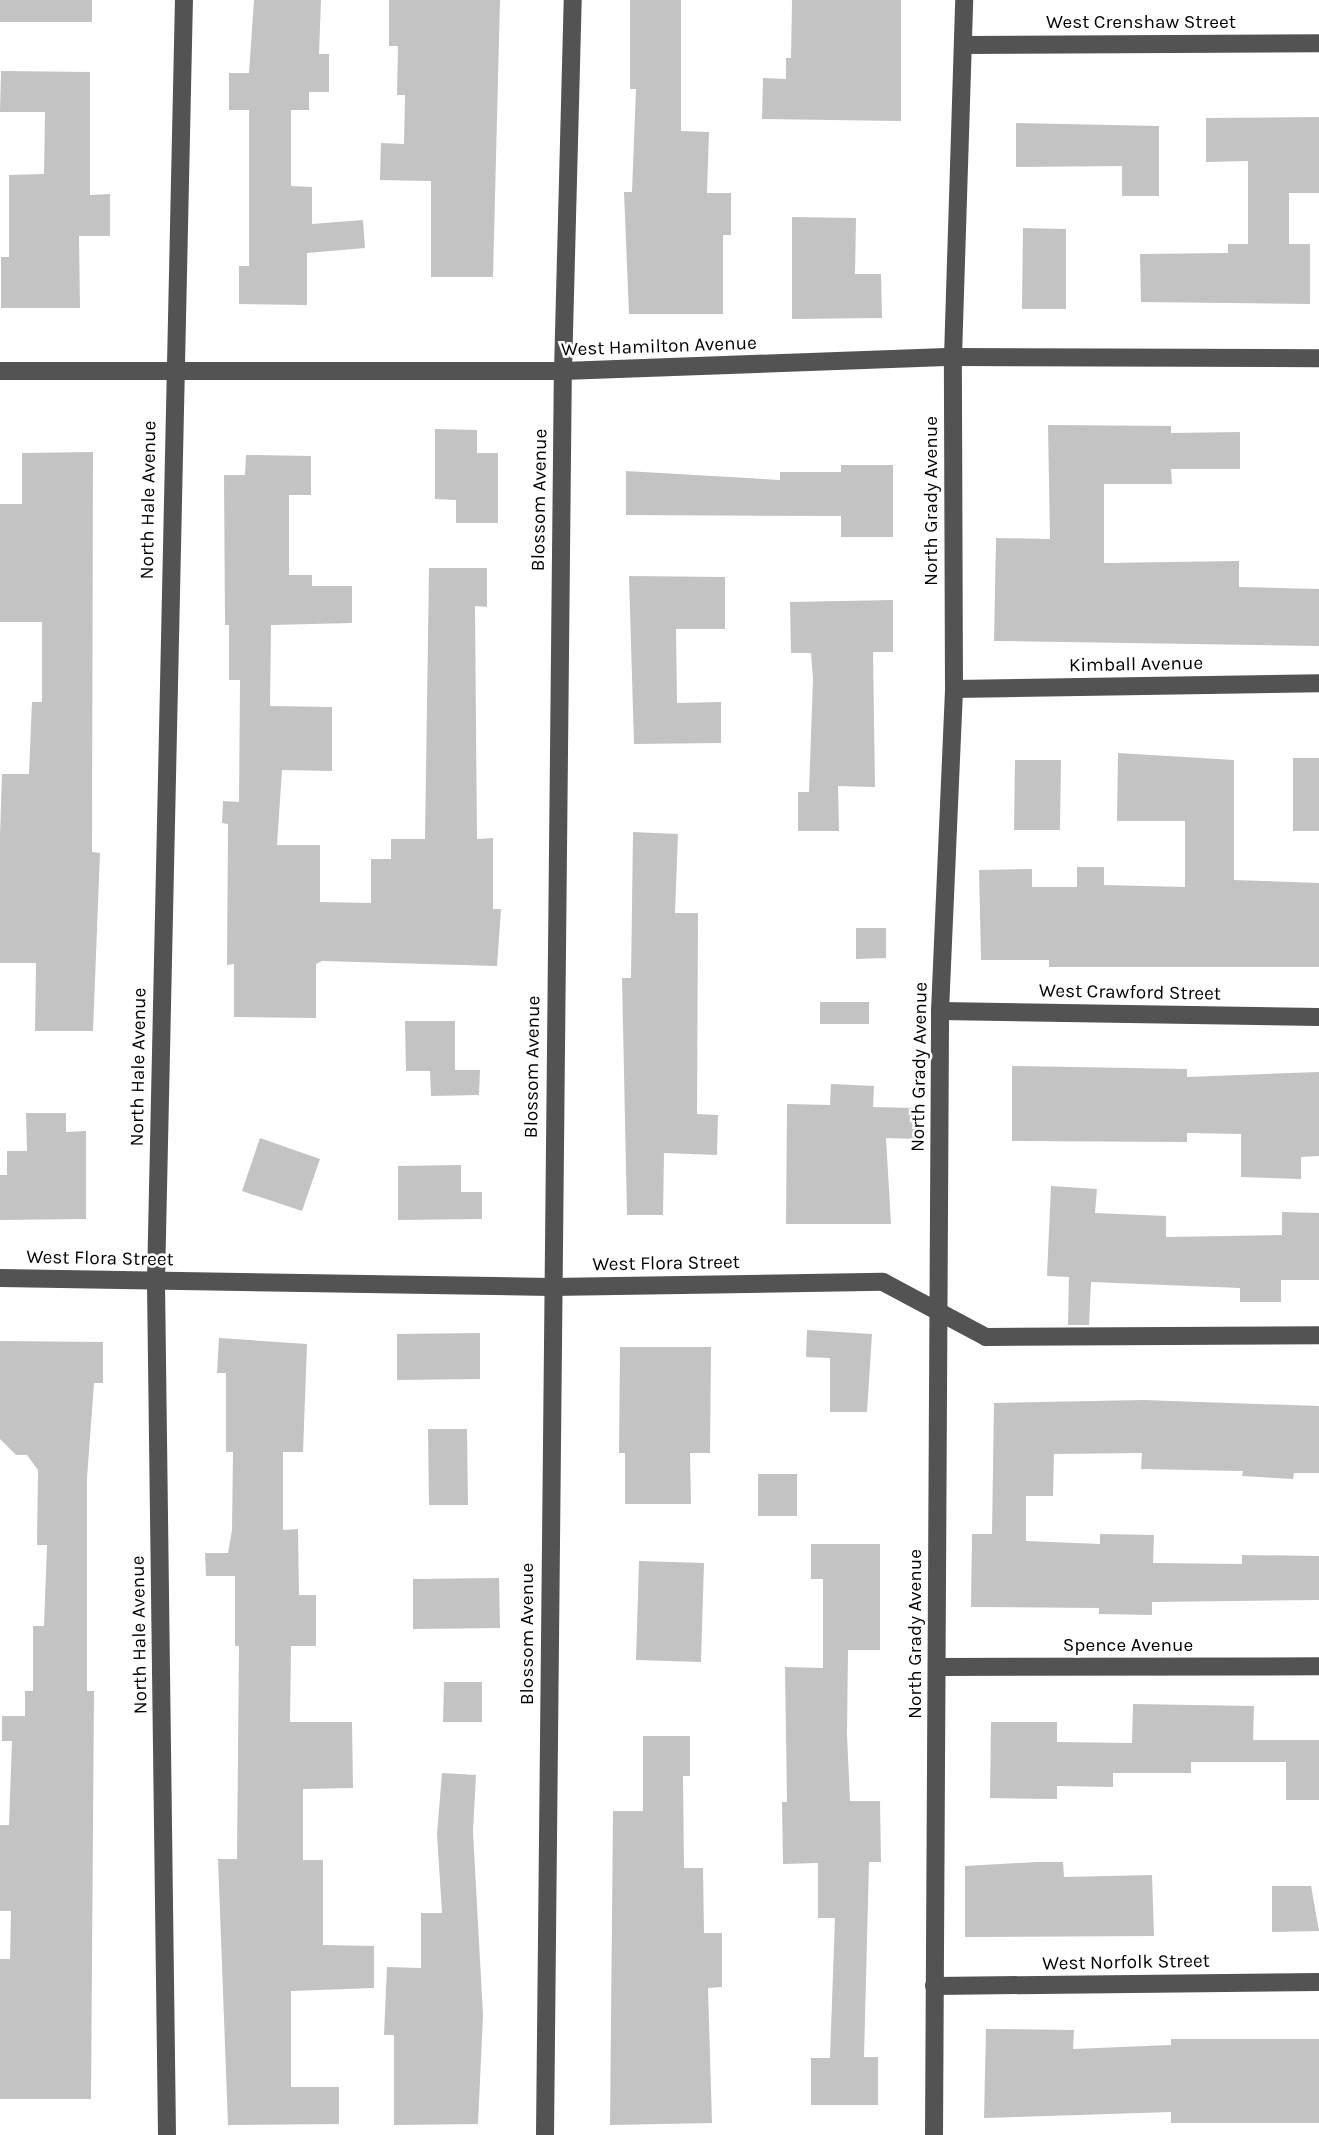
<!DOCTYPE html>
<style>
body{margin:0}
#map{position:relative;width:1319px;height:2135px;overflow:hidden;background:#fff;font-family:Karla,sans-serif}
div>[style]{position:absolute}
.building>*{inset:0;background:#c3c3c3}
.minor>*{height:18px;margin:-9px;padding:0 9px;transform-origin:9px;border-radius:9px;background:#535353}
span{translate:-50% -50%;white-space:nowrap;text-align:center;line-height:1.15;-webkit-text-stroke:5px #fff;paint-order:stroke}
.street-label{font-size:19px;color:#000}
</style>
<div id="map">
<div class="building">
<div style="clip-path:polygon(0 0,92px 0,92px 22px,0 22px)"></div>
<div style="clip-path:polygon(254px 0,321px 0,319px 54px,329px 54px,329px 92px,309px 92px,309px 110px,291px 110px,291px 186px,312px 187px,312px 224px,363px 220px,365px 248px,307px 253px,307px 305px,239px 304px,239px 266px,249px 266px,249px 110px,229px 110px,229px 73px,249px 73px)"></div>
<div style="clip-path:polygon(389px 0,500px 0,493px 277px,431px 277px,431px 181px,380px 180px,381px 143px,404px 144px,405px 95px,397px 95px,398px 46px,389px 46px)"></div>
<div style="clip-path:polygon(630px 0,681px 0,681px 131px,709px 132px,707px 193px,731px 193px,731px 235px,723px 235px,723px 314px,629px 314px,624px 192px,632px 192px,636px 89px,630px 89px)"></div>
<div style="clip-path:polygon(792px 0,901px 0,901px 121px,762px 119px,763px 78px,786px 79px,786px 58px,791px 58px)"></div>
<div style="clip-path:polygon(1px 71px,90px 72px,90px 195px,110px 194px,110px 236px,79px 236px,80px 308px,1px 308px,1px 257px,9px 257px,9px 175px,44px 174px,45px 112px,0 112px)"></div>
<div style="clip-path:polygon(1319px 117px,1319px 193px,1289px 193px,1289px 244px,1310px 244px,1310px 304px,1141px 302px,1140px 254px,1228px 253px,1228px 244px,1248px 244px,1248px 161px,1206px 162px,1206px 118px)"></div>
<div style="clip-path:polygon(1016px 123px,1159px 126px,1159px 196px,1122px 196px,1122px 166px,1016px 167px)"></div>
<div style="clip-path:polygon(792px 217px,856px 218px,855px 274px,881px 274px,882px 318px,792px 319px)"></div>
<div style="clip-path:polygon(1023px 228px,1066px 229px,1066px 309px,1022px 309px)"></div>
<div style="clip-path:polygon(1048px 425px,1171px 426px,1171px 433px,1240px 432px,1240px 469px,1171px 469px,1172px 484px,1104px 484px,1104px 563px,1239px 561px,1239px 587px,1319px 589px,1319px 646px,994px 641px,996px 538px,1050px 539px)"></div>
<div style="clip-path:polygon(435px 429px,477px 430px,477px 453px,498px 453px,498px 523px,456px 523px,456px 500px,435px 499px)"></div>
<div style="clip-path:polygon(93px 452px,92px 852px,100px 853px,93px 1031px,35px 1031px,36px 963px,0 963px,0 835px,2px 774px,29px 774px,32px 702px,42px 702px,42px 622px,0 622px,0 504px,22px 504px,22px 453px)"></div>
<div style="clip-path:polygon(246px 455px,311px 456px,311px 495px,289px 495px,289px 575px,312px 575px,312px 586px,352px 586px,352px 623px,271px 625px,270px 706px,332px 707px,332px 771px,282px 770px,277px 845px,320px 845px,320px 902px,371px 903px,371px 859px,391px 859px,391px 839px,425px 839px,429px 568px,487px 568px,487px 607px,475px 606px,477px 839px,493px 838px,493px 909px,501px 909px,497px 966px,322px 961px,316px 964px,316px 1018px,234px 1017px,234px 964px,227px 965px,228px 824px,222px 823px,223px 801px,239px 802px,240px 680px,229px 680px,229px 625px,225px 625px,224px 475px,245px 475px)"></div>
<div style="clip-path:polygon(841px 465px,893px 465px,893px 537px,841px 537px,841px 516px,626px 515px,626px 471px,780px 480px,780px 472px,841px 472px)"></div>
<div style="clip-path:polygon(629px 576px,725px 577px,725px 629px,676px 629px,677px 703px,721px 702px,721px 743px,634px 744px)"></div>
<div style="clip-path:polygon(893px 600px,893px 652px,873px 652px,875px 787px,838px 786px,839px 831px,798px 831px,798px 792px,809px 792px,813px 679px,811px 653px,791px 653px,790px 602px)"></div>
<div style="clip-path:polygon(1118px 753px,1234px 760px,1234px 880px,1319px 883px,1319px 967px,1049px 967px,1049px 960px,981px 960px,979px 870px,1032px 869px,1032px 887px,1077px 887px,1077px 867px,1104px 867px,1104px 885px,1185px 887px,1185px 821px,1117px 821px)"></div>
<div style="clip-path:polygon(1293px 758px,1319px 758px,1319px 831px,1293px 831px)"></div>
<div style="clip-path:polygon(1015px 760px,1061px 760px,1060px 830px,1014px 830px)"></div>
<div style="clip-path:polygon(633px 832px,678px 834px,675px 913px,698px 913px,697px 1114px,718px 1115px,717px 1155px,664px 1153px,663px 1215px,627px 1215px,622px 978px,631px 978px)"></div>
<div style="clip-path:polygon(856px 928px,886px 928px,886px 958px,856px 959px)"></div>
<div style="clip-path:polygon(820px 1002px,869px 1002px,869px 1024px,820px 1024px)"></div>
<div style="clip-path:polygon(405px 1021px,455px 1021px,455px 1070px,480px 1070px,479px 1095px,431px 1096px,430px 1071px,406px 1071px)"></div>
<div style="clip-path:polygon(1012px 1066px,1187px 1069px,1187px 1077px,1319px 1072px,1319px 1156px,1301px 1157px,1301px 1179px,1241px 1177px,1241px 1134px,1187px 1133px,1187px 1142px,1012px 1141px)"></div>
<div style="clip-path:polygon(831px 1084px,874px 1086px,873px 1107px,916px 1108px,915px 1139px,886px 1138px,891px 1224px,786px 1224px,787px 1104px,830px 1105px)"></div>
<div style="clip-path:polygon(26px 1113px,66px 1113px,66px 1132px,86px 1131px,86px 1219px,0 1220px,0 1175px,7px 1175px,7px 1151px,27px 1151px)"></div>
<div style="clip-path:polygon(260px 1138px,320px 1159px,302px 1211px,242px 1191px)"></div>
<div style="clip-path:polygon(461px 1165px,461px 1192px,482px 1192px,482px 1219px,398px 1220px,398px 1166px)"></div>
<div style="clip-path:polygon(1051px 1186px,1097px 1189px,1095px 1213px,1166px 1216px,1166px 1237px,1282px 1235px,1282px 1212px,1319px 1213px,1319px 1280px,1281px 1280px,1281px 1302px,1240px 1302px,1240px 1288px,1091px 1282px,1089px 1325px,1068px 1325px,1069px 1277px,1047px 1276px)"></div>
<div style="clip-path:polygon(807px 1330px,872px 1334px,867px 1412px,830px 1412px,830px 1358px,806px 1357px)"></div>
<div style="clip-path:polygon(480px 1333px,480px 1379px,397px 1380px,397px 1334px)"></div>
<div style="clip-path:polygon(219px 1338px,307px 1344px,303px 1452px,283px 1452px,283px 1530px,298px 1529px,299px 1595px,316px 1595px,316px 1646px,291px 1646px,290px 1722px,352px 1722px,353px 1788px,303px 1789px,303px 1860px,323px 1860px,323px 1945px,374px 1946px,374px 1988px,291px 1991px,291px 2087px,339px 2087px,339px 2124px,228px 2125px,218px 1859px,237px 1859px,239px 1646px,235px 1646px,235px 1576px,206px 1576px,205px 1553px,228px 1553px,232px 1530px,233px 1452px,226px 1452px,226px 1373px,217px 1373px)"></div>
<div style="clip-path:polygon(0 1341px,103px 1342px,103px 1383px,94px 1383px,87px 1478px,87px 1691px,94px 1691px,91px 2099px,0 2099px,0 1959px,10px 1959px,11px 1911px,0 1911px,0 1825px,9px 1825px,12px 1741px,2px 1741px,2px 1716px,25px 1716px,25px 1691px,33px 1691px,33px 1626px,44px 1626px,47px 1545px,37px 1545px,38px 1470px,27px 1455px,16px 1455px,0 1439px)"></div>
<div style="clip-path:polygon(620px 1347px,711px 1347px,710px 1453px,690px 1453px,691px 1504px,625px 1504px,625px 1453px,619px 1453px)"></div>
<div style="clip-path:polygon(1143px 1400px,1319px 1406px,1319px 1473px,1294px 1473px,1293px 1479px,1242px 1476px,1243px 1471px,1141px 1469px,1142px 1453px,1054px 1454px,1053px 1496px,1026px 1496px,1026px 1541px,1100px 1544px,1100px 1534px,1154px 1535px,1153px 1563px,1242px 1564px,1242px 1555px,1319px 1556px,1319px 1600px,1152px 1602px,1152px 1615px,1099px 1614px,1099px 1608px,971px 1607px,972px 1534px,992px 1534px,994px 1403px)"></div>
<div style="clip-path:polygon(428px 1429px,467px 1429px,468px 1505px,429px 1505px)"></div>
<div style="clip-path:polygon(758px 1474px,797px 1474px,797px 1516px,758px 1516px)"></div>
<div style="clip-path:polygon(811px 1544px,880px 1544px,880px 1650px,848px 1650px,847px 1735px,850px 1801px,880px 1801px,881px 1862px,869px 1862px,864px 2057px,878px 2057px,878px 2105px,811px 2105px,811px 2058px,830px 2058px,835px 1918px,818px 1918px,818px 1863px,783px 1864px,782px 1802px,787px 1802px,785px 1667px,823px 1668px,823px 1579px,811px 1579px)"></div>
<div style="clip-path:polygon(639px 1561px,704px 1563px,701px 1662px,636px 1660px)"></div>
<div style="clip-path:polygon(499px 1578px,500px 1628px,413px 1629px,413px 1579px)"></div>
<div style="clip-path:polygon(444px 1682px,482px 1682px,482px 1722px,443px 1722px)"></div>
<div style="clip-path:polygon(1133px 1704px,1254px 1706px,1253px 1740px,1319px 1740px,1319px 1800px,1286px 1800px,1286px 1762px,1191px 1762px,1191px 1773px,1113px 1773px,1113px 1787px,1057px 1786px,1057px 1799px,990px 1798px,991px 1722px,1057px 1722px,1057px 1742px,1132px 1743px)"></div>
<div style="clip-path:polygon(643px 1736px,690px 1736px,690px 1776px,683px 1776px,684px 1868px,703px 1868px,704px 1933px,722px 1933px,722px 1987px,708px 1988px,712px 2123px,610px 2125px,613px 1811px,643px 1811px)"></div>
<div style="clip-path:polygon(442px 1773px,476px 1775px,473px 1832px,483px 2015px,478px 2124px,394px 2125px,394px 2035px,384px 2035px,387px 1967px,421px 1968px,421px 1913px,442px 1913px,437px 1834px)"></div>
<div style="clip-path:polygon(1036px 1862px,1063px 1862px,1064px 1877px,1152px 1875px,1154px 1936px,965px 1937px,965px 1866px)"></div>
<div style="clip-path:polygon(1272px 1886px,1311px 1886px,1319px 1931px,1272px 1932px)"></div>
<div style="clip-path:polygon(986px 2029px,1074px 2030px,1073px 2049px,1171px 2045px,1171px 2039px,1319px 2039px,1319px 2123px,1171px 2123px,1171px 2112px,984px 2118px)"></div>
</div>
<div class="minor">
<div style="left:963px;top:45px;width:356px;rotate:-0.3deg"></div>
<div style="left:0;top:371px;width:563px"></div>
<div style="left:563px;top:371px;width:390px;rotate:-2.1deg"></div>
<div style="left:953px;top:357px;width:366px;rotate:0.2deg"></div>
<div style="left:954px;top:689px;width:365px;rotate:-0.9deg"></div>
<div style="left:940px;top:1011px;width:379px;rotate:0.9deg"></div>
<div style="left:0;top:1278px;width:551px;rotate:0.94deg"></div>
<div style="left:551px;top:1287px;width:332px;rotate:-0.9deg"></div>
<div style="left:883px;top:1282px;width:117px;rotate:28.1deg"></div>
<div style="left:986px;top:1337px;width:333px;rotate:-0.3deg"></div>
<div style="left:937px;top:1667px;width:382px;rotate:-0.1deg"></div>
<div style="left:934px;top:1986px;width:385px;rotate:-0.6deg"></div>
<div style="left:167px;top:2135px;width:854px;rotate:-90.74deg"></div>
<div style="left:156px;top:1281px;width:1281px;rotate:-88.75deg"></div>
<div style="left:545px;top:2135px;width:1764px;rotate:-89.42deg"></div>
<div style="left:563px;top:371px;width:371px;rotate:-88.5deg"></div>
<div style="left:934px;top:2135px;width:1124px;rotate:-89.69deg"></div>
<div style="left:940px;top:1011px;width:322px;rotate:-87.5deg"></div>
<div style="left:954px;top:689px;width:332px;rotate:-90.2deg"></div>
<div style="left:953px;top:357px;width:357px;rotate:-88.2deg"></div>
</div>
<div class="street-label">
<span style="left:1141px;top:23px">West Crenshaw Street</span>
<span style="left:659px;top:347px;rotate:-2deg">West Hamilton Avenue</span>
<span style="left:149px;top:500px;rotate:-89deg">North Hale Avenue</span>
<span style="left:540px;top:500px;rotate:-89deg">Blossom Avenue</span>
<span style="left:932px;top:501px;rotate:-90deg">North Grady Avenue</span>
<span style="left:1136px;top:665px;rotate:-1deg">Kimball Avenue</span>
<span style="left:1130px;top:993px;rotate:1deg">West Crawford Street</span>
<span style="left:139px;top:1067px;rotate:-89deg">North Hale Avenue</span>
<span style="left:533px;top:1067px;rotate:-89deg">Blossom Avenue</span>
<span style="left:920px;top:1067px;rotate:-89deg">North Grady Avenue</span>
<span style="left:100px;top:1259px;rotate:1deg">West Flora Street</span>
<span style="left:666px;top:1264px;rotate:-1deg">West Flora Street</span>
<span style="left:528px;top:1634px;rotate:-90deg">Blossom Avenue</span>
<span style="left:916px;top:1634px;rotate:-90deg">North Grady Avenue</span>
<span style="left:140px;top:1635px;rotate:-91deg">North Hale Avenue</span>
<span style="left:1128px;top:1646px">Spence Avenue</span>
<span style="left:1126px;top:1963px;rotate:-1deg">West Norfolk Street</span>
</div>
</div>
